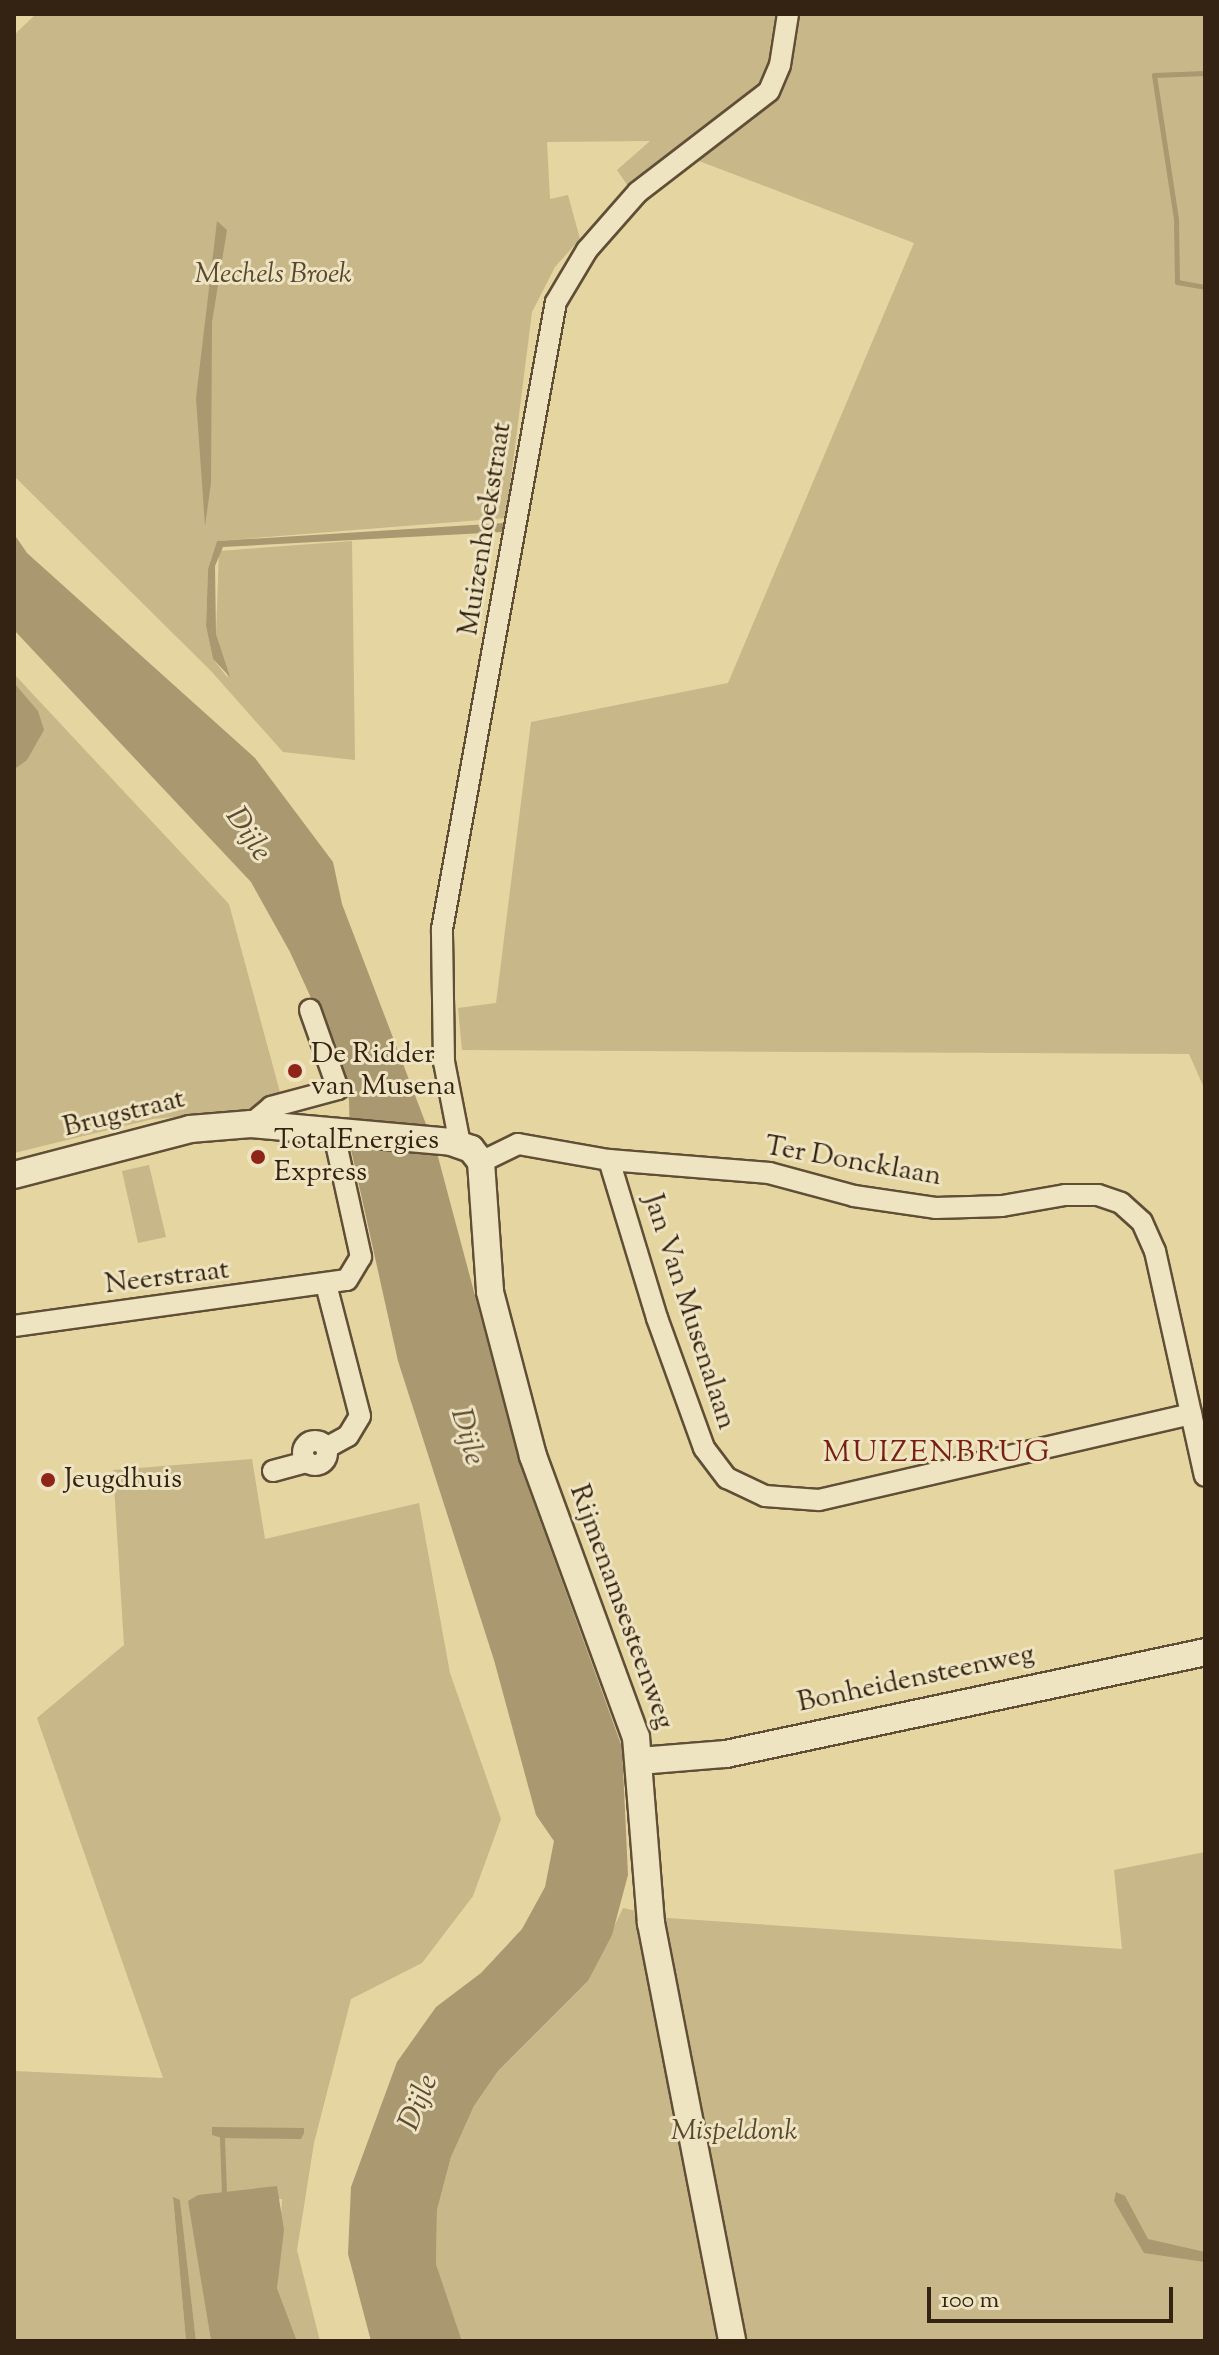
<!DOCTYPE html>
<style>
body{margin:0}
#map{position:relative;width:1219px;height:2355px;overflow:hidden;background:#e5d5a1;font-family:"Sorts Mill Goudy",serif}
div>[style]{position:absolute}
.green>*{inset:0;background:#c7b789}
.water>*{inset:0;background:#a99870}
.stream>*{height:5px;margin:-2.5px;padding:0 2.5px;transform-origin:2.5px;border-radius:2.5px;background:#a99870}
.roads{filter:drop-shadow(2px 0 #604f36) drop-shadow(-2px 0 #604f36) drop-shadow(0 2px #604f36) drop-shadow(0 -2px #604f36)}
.street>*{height:20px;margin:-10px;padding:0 10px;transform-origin:10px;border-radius:10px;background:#eee4c2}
.street>.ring{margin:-10px;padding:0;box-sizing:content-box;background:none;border:20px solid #eee4c2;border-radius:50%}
.secondary>*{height:26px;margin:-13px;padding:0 13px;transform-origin:13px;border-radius:13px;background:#eee4c2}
.dots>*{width:22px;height:22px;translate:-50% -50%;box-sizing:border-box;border:4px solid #eee4c2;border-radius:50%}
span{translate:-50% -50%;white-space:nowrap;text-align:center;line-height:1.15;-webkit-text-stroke:6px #eee4c2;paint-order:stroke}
.park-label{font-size:28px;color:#594730;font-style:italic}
.street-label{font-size:28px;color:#342212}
.poi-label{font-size:28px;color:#342212}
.left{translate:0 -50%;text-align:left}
.water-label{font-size:30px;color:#5d4b33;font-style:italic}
.neighbourhood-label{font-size:30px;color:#7a1f14;letter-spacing:2px}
.frame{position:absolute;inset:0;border:16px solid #342212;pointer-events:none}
.scale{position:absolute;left:927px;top:2287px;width:246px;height:36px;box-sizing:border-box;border:4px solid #342212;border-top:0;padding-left:10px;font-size:24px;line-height:28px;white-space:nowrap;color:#342212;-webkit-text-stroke:6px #eee4c2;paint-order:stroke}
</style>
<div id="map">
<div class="green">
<div style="clip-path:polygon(36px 14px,1205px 14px,1205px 1090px,1189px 1054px,462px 1050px,458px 1008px,496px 1003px,531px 722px,728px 683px,914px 243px,678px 153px,630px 189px,617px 170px,650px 141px,547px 142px,550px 199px,568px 195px,580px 239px,555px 267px,532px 312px,506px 518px,217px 541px,208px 569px,206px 626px,213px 659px,228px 678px,216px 634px,219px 551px,352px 541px,355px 760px,283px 752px,211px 671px,14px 476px,14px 35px)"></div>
<div style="clip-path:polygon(14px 674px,229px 904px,284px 1107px,153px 1119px,14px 1153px)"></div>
<div style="clip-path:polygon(149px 1165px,166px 1237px,138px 1243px,122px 1171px)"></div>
<div style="clip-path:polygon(252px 1459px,265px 1539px,419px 1503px,450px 1673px,501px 1819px,473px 1896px,422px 1963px,351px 1999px,314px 2143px,297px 2250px,320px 2341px,297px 2341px,277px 2288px,282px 2199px,189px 2201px,211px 2341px,196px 2341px,180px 2201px,173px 2198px,186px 2341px,14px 2341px,14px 2071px,163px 2078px,37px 1718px,124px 1645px,113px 1470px)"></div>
<div style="clip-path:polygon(1205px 1852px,1205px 2341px,462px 2341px,436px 2264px,437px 2210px,451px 2157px,474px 2106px,498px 2071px,588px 1981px,623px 1908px,668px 1918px,1122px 1949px,1114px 1870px)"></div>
</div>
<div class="water">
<div style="clip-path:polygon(217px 221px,227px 230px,212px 322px,211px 483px,205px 526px,196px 398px)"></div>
<div style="clip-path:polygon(504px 523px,503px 532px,223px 547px,215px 566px,216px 634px,230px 677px,213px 659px,206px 626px,208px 569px,217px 541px)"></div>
<div style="clip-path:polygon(14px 534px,27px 553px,255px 758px,333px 862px,342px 904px,437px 1153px,521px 1468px,622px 1747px,628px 1875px,612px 1935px,588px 1981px,498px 2071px,474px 2106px,451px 2157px,437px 2210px,436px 2264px,462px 2341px,371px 2341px,348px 2254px,351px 2187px,397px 2062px,436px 2007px,481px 1973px,522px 1929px,545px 1887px,554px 1841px,536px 1815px,494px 1660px,398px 1361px,350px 1145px,349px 1100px,333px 1046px,290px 952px,251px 882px,14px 630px)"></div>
<div style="clip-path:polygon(14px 683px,38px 711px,44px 730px,27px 760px,16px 768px)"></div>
<div style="clip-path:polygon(212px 2127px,304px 2128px,304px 2133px,301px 2139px,222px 2138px,212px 2135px)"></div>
<div style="clip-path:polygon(277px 2186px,284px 2230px,277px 2288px,297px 2341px,211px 2341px,188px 2201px,198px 2195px)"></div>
<div style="clip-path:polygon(1116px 2192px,1125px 2196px,1148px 2239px,1205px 2252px,1205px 2262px,1144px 2253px,1114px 2201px)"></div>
<div style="clip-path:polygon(173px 2197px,180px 2200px,196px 2341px,186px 2341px)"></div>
</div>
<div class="stream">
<div style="left:1205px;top:73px;width:51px;rotate:177.8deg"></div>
<div style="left:1154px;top:75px;width:146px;rotate:81.3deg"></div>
<div style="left:1176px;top:219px;width:63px;rotate:89.1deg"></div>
<div style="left:1177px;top:282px;width:28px;rotate:10deg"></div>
<div style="left:222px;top:2138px;width:54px;rotate:87.9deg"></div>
</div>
<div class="roads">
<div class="street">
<div style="left:251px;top:1124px;width:26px;rotate:-40deg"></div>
<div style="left:271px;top:1107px;width:69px;rotate:-15deg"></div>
<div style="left:338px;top:1089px;width:84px;rotate:-109.5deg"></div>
<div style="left:460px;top:1144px;width:84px;rotate:-101deg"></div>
<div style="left:444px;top:1062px;width:133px;rotate:-90.9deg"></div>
<div style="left:442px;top:929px;width:637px;rotate:-79.7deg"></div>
<div style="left:556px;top:302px;width:61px;rotate:-59.2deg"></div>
<div style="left:587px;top:250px;width:77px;rotate:-48.7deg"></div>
<div style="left:638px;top:192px;width:165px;rotate:-37.6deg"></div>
<div style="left:769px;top:91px;width:28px;rotate:-67deg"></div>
<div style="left:780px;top:65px;width:52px;rotate:-81.1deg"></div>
<div style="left:609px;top:1160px;width:165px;rotate:73.1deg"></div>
<div style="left:657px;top:1318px;width:138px;rotate:70.1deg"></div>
<div style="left:704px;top:1448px;width:38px;rotate:53deg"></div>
<div style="left:727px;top:1478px;width:42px;rotate:25.3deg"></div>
<div style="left:765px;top:1496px;width:54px;rotate:4.2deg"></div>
<div style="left:819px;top:1500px;width:382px;rotate:-13deg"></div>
<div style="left:481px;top:1162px;width:41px;rotate:-25.9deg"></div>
<div style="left:518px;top:1144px;width:92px;rotate:10deg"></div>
<div style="left:609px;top:1160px;width:161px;rotate:4.6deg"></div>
<div style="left:769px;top:1173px;width:88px;rotate:15.1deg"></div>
<div style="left:854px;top:1196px;width:82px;rotate:8.4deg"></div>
<div style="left:935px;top:1208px;width:67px;rotate:-1.7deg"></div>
<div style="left:1002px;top:1206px;width:64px;rotate:-9.9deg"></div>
<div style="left:1065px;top:1195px;width:33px"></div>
<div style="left:1098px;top:1195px;width:24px;rotate:19deg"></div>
<div style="left:1121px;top:1203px;width:28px;rotate:42deg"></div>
<div style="left:1142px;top:1222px;width:32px;rotate:66deg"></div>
<div style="left:1155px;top:1251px;width:230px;rotate:77.5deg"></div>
<div style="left:14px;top:1326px;width:336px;rotate:-7.9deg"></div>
<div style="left:347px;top:1280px;width:27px;rotate:-59deg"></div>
<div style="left:361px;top:1257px;width:130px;rotate:-102.4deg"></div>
<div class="ring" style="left:303px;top:1441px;width:4px;height:4px"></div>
<div style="left:326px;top:1448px;width:25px;rotate:-29deg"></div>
<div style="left:348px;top:1436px;width:23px;rotate:-59deg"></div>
<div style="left:360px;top:1416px;width:135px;rotate:-104.5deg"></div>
<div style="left:273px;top:1471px;width:35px;rotate:-15deg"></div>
</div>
<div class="secondary">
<div style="left:14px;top:1175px;width:182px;rotate:-14.6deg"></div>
<div style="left:190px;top:1129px;width:61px;rotate:-4.7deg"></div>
<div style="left:251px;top:1124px;width:201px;rotate:5.1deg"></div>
<div style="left:451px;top:1142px;width:21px;rotate:19deg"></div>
<div style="left:471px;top:1149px;width:16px;rotate:52deg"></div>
<div style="left:481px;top:1162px;width:130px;rotate:86deg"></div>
<div style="left:490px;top:1292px;width:170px;rotate:75.3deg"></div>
<div style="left:533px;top:1456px;width:299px;rotate:69.9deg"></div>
<div style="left:636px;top:1737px;width:187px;rotate:85.4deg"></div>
<div style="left:651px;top:1923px;width:426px;rotate:79deg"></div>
<div style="left:640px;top:1761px;width:86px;rotate:-4.7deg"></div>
<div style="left:726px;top:1754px;width:490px;rotate:-12deg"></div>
</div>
</div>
<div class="dots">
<div style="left:295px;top:1071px;background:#8f2418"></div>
<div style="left:258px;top:1157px;background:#8f2418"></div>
<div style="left:48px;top:1480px;background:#8f2418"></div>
</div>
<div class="park-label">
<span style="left:273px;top:275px">Mechels Broek</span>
<span style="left:734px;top:2132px">Mispeldonk</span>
</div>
<div class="street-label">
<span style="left:486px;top:529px;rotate:-81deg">Muizenhoekstraat</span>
<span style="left:124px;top:1114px;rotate:-14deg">Brugstraat</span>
<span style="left:853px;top:1162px;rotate:10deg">Ter Doncklaan</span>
<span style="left:167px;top:1278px;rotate:-7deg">Neerstraat</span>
<span style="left:689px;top:1312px;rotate:72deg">Jan Van Musenalaan</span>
<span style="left:621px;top:1607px;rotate:70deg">Rijmenamsesteenweg</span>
<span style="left:916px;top:1679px;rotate:-12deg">Bonheidensteenweg</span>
</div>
<div class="poi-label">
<span class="left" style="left:311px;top:1071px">De Ridder<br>van Musena</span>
<span class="left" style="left:274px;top:1157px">TotalEnergies<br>Express</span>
<span class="left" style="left:64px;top:1480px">Jeugdhuis</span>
</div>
<div class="water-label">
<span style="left:247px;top:835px;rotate:56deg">Dijle</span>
<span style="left:466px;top:1437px;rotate:74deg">Dijle</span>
<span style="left:420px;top:2103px;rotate:-68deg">Dijle</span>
</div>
<div class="neighbourhood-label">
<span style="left:937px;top:1454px">MUIZENBRUG</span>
</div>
<div class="frame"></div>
<div class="scale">100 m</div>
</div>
